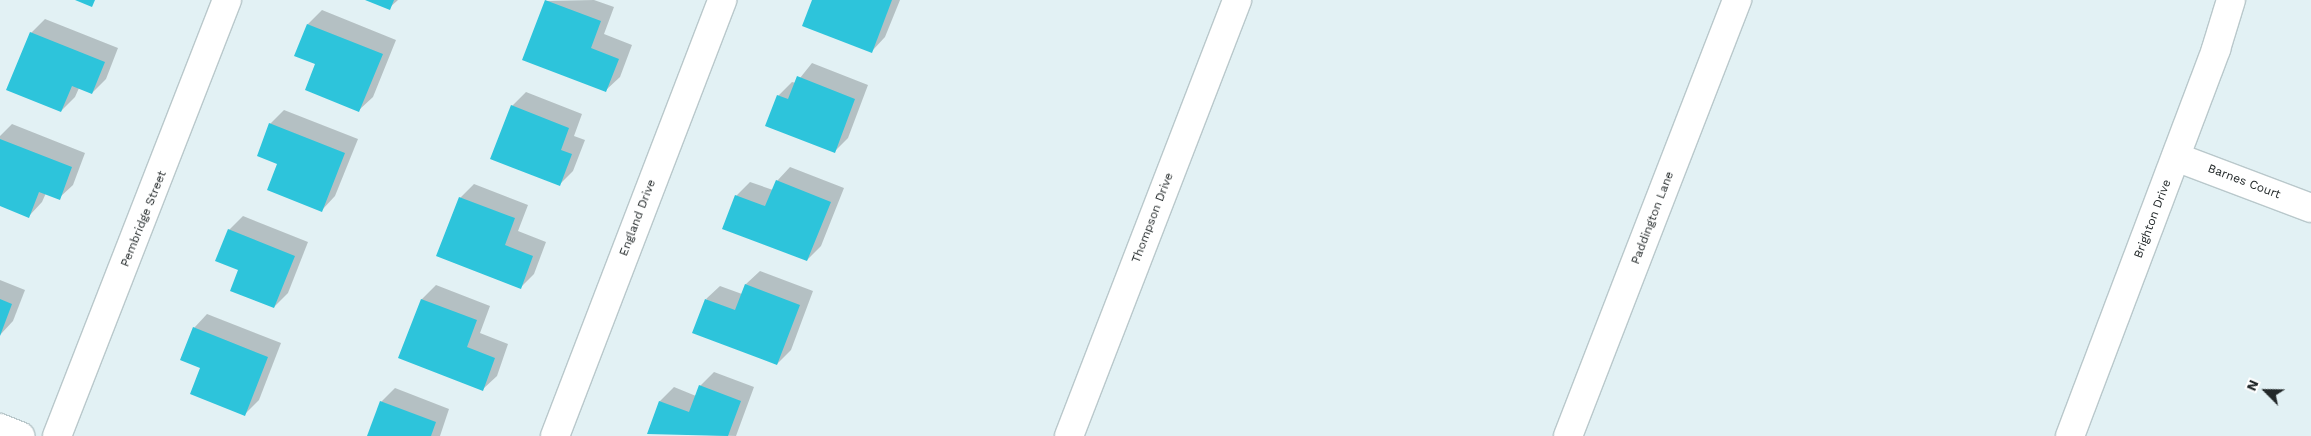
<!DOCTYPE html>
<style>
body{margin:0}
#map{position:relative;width:2311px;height:436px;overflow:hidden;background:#e2f1f4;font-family:"Work Sans",sans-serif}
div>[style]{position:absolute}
.shadow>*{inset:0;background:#0003}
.building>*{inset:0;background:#2dc4db}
.roads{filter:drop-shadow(1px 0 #b9c8cb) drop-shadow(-1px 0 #b9c8cb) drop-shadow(0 1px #b9c8cb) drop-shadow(0 -1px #b9c8cb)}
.minor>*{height:28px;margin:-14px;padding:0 14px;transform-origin:14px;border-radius:14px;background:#fff}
span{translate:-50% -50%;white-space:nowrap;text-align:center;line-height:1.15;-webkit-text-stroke:4.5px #fff;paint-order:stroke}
.street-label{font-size:12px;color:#222829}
.north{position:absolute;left:2241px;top:366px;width:50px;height:50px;-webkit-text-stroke:4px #fff;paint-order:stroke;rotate:293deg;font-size:14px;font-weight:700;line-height:20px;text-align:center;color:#222829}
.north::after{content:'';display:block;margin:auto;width:18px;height:22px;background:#222829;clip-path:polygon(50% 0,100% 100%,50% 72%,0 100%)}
</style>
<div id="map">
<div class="shadow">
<div style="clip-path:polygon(368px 0,398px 0,389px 8px)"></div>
<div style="clip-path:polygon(594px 0,614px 7px,604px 34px,632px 45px,620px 77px,606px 90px,546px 1px)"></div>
<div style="clip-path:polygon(814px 0,900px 0,885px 37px,872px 51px)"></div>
<div style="clip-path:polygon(322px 10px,396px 40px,373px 97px,359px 110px,316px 64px,296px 55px,308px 24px)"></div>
<div style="clip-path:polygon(45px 19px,118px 48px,106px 79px,92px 93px,79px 88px,75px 97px,61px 111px,31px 33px)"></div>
<div style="clip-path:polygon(812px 63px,868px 85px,848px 138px,834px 152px,778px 96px,792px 82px,796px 83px)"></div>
<div style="clip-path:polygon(526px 92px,582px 114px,574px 136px,585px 140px,573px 171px,559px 185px,512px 106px)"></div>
<div style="clip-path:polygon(284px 110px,358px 139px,335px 196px,322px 210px,279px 164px,270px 124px)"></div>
<div style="clip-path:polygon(12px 124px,85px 153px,73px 185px,59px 198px,46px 193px,42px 202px,29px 216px,0 205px,0 136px)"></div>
<div style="clip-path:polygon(790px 167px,844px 188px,821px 246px,807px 260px,736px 196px,750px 182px,773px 190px,777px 181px)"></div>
<div style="clip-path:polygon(474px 184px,528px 205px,518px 231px,546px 242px,534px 274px,520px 288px,438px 256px,460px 198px)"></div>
<div style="clip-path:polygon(243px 216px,308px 242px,288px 293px,274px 307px,240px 270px,229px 230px)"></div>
<div style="clip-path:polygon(760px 271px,813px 291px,791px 350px,777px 364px,706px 299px,720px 286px,742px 294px,746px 284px)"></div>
<div style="clip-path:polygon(0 280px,25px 290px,13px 321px,0 335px)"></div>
<div style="clip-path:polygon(436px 285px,490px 306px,480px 333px,508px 344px,497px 376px,483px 389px,400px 357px,422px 299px)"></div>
<div style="clip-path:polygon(207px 314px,281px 343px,259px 400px,245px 414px,202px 367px,194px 328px)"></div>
<div style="clip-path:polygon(714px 372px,754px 387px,736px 436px,648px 433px,660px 401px,674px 387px,696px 396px,700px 386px)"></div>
<div style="clip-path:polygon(395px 388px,449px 409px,440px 436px,368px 436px,381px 402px)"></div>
</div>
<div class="building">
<div style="clip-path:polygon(75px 0,95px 0,92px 7px)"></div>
<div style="clip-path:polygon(365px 0,394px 0,390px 10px)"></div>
<div style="clip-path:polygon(545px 0,601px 21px,591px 48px,619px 59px,606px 92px,522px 60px)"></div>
<div style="clip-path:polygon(812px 0,892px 0,872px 53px,802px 26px)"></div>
<div style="clip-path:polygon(307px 24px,383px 54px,359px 112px,305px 90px,315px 64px,294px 56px)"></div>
<div style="clip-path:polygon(30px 32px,105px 62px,92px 94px,72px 86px,61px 112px,6px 90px)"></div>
<div style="clip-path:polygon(797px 76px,855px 99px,835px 153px,765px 126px,777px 95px,788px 99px)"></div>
<div style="clip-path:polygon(511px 105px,569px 128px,561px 150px,572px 154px,560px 186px,490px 159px)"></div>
<div style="clip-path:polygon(269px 123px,345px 153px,322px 212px,267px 190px,277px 164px,257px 156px)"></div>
<div style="clip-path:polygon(0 139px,72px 167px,60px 200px,39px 192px,29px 218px,0 206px)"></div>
<div style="clip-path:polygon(776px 180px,831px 202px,807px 261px,722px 229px,735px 195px,765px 206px)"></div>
<div style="clip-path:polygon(459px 197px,515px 218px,505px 245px,533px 256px,521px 289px,436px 256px)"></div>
<div style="clip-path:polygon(228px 229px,295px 256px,274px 308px,230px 291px,238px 270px,215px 261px)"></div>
<div style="clip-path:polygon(745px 284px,800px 305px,777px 365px,692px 333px,705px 299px,735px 310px)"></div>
<div style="clip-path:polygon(0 299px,12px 304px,0 336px)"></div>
<div style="clip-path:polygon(421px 299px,477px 320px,467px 347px,495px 358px,483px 391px,398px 358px)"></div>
<div style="clip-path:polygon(193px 327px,268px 357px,245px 416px,190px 394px,200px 368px,180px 360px)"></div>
<div style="clip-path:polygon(699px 385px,741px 401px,728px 436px,647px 434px,659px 401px,689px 412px)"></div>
<div style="clip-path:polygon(380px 401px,436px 422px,431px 436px,367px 436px)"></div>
</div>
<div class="roads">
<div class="minor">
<div style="left:2176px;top:157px;width:144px;rotate:20.7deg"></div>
<div style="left:0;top:428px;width:22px;rotate:22deg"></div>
<div style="left:57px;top:436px;width:468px;rotate:-68.7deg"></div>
<div style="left:555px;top:436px;width:467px;rotate:-69deg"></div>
<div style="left:1069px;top:436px;width:467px;rotate:-68.9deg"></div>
<div style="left:1568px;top:436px;width:468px;rotate:-68.8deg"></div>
<div style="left:2070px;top:436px;width:414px;rotate:-69.3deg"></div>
<div style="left:2216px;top:49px;width:51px;rotate:-73deg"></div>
</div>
</div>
<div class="street-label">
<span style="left:2244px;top:182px;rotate:21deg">Barnes Court</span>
<span style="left:638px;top:218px;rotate:-69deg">England Drive</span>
<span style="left:1153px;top:218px;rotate:-69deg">Thompson Drive</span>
<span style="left:1653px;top:218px;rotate:-69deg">Paddington Lane</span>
<span style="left:144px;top:219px;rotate:-68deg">Pembridge Street</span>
<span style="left:2153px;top:219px;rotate:-69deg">Brighton Drive</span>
</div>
<div class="north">N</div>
</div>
